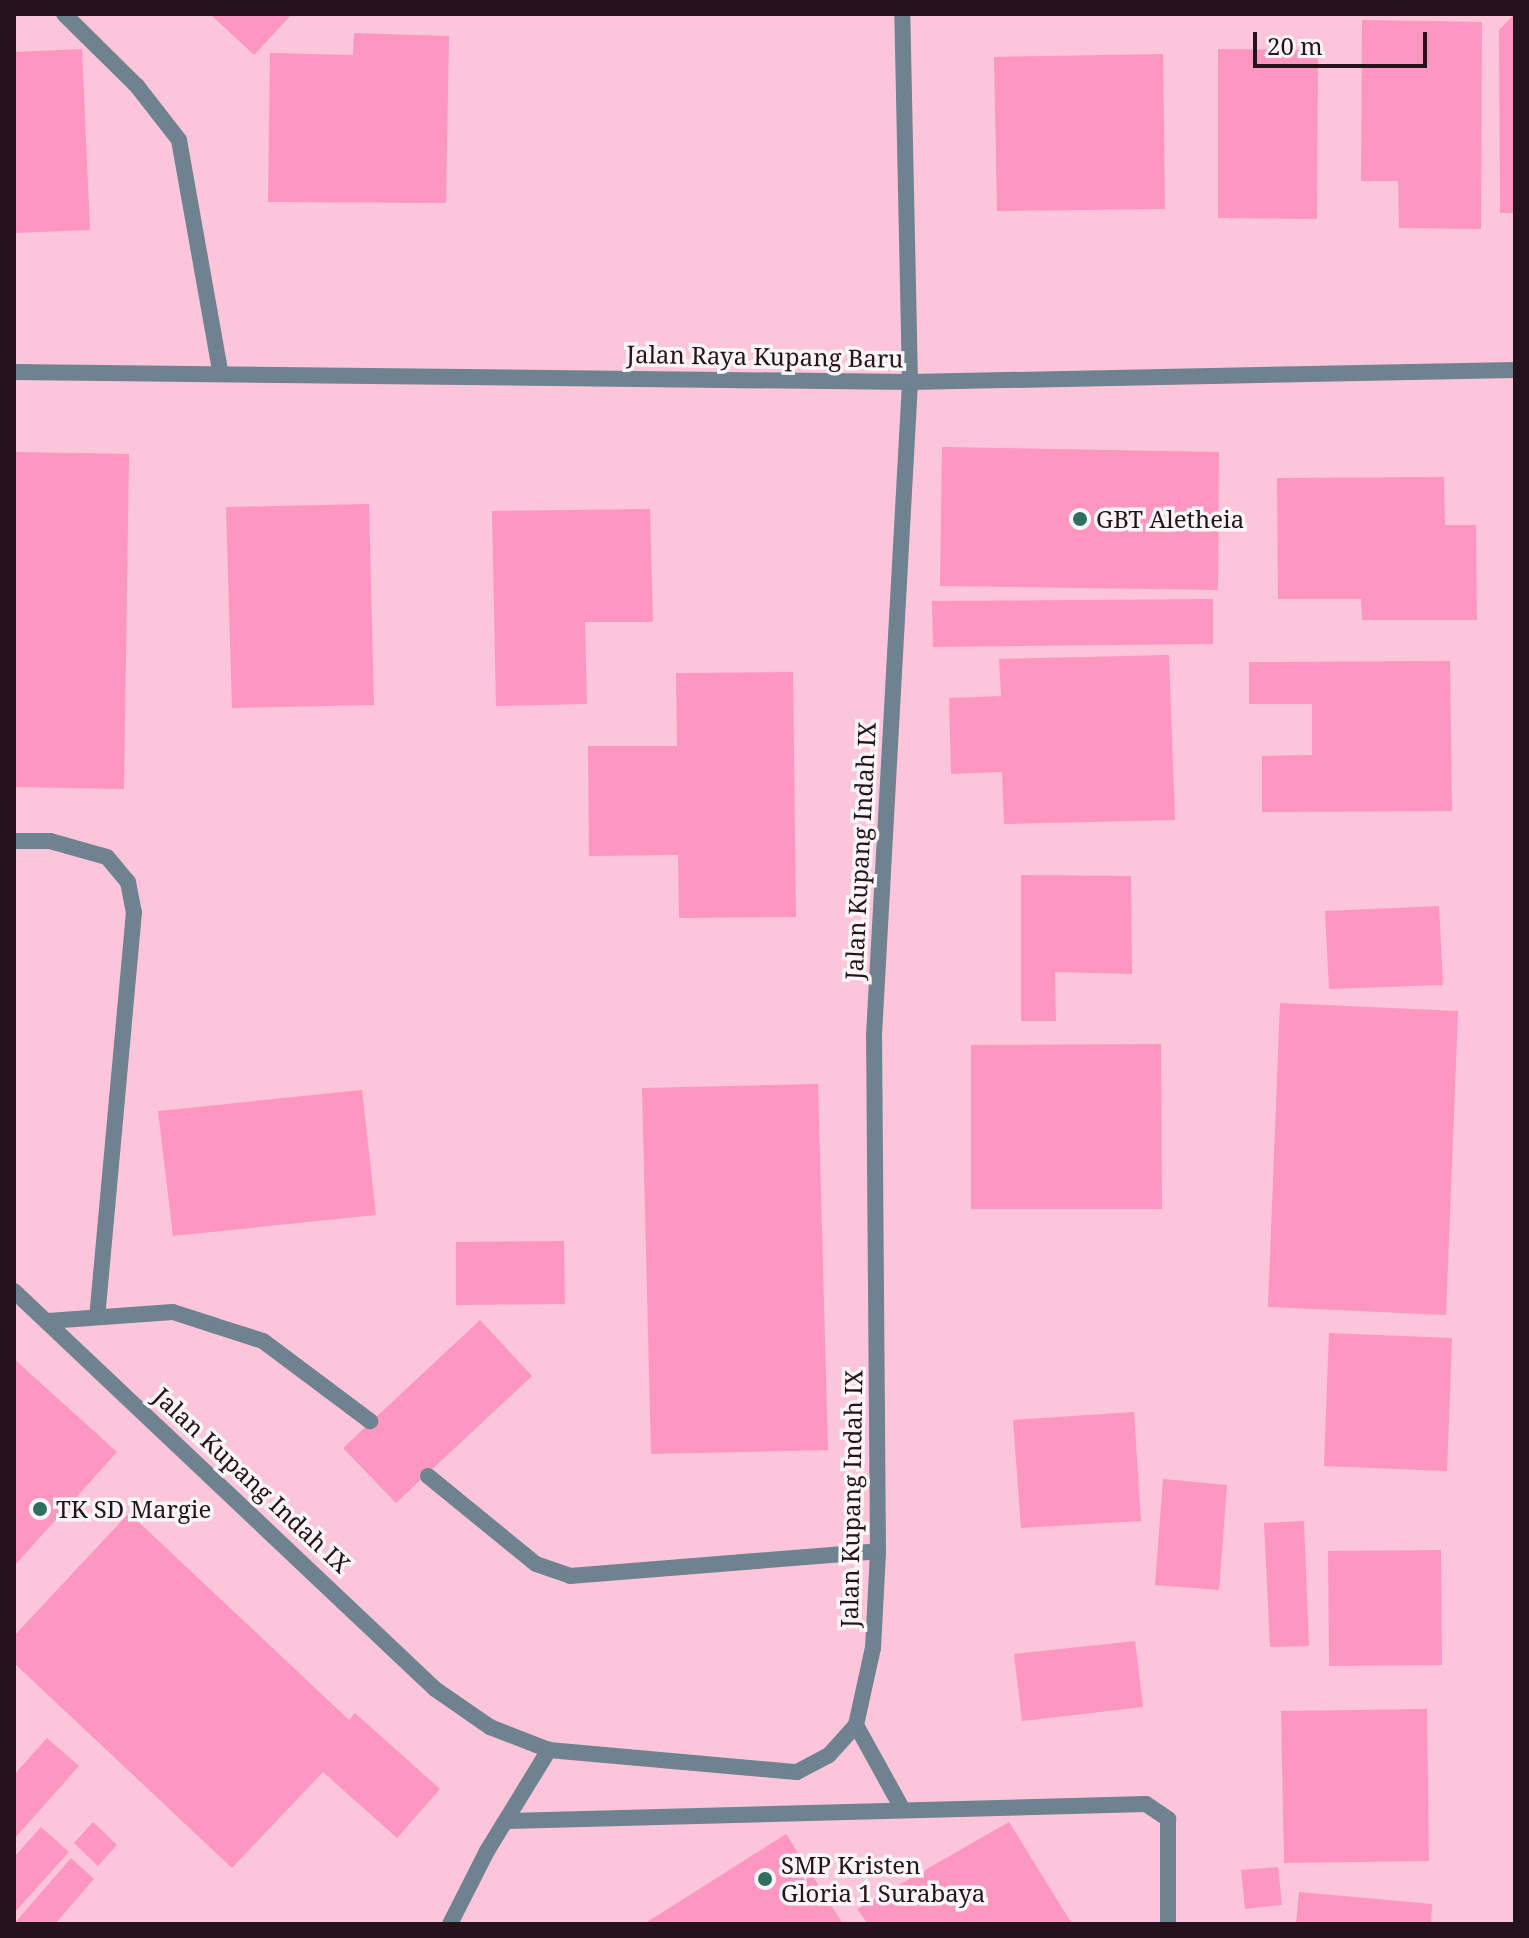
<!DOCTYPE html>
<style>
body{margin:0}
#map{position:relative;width:1529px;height:1938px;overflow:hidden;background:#fdc5d9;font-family:"Noto Serif",serif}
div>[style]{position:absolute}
.building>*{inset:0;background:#fd96c0}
.service>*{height:16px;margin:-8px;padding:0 8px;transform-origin:8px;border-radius:8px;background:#6e838f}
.minor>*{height:16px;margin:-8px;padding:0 8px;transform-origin:8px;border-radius:8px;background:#6e838f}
.tertiary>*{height:16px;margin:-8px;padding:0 8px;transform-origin:8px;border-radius:8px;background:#6e838f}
.dots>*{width:22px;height:22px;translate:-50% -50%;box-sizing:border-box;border:4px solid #fcf6f8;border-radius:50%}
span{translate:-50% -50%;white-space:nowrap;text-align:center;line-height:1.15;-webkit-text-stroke:7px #fcf6f8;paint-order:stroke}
.street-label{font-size:24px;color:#25121a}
.poi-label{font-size:24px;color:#25121a}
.left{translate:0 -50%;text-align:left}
.frame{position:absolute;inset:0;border:16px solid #25121a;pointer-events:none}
.scale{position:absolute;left:1253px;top:32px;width:174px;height:36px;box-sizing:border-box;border:4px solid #25121a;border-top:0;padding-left:10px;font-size:24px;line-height:28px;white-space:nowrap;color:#25121a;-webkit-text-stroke:6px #fcf6f8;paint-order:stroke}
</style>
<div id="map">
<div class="building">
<div style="clip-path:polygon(210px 14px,292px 14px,254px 55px)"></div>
<div style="clip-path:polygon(1515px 14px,1515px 213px,1500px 213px,1499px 30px)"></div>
<div style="clip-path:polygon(1362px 20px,1482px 22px,1481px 229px,1399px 228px,1398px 181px,1361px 181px)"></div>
<div style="clip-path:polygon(354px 33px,449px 36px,446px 203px,268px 202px,270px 53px,353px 55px)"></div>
<div style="clip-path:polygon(82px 49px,90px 230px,14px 233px,14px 52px)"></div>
<div style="clip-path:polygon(1218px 49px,1318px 50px,1317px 219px,1218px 218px)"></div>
<div style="clip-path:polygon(1163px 54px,1165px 209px,997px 211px,994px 57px)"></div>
<div style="clip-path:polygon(942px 447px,1219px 452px,1218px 590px,940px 586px)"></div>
<div style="clip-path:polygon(14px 452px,129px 454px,124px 789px,14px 787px)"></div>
<div style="clip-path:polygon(1444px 477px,1445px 525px,1476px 525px,1477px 620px,1362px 620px,1361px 599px,1278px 599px,1277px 478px)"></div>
<div style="clip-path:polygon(369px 504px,374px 705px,232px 708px,226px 507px)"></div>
<div style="clip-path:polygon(650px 509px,653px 622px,585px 622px,587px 704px,496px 706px,492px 511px)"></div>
<div style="clip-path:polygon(1213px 599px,1213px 644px,933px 647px,932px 601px)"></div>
<div style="clip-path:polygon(1169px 655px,1175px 820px,1004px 824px,1002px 772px,951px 774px,949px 698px,1001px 696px,999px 659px)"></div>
<div style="clip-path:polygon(1450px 661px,1452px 811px,1262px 812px,1262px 756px,1312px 755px,1312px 704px,1249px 704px,1249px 662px)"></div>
<div style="clip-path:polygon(793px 672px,796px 917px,679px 918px,678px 855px,589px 856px,588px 746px,677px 746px,676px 673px)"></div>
<div style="clip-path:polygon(1021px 875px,1131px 876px,1132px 974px,1055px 972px,1056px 1021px,1021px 1021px)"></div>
<div style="clip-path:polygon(1439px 906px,1443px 985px,1329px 989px,1325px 911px)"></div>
<div style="clip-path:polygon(1280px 1003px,1458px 1011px,1446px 1315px,1268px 1307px)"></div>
<div style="clip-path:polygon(1161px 1044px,1162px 1209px,971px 1209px,971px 1045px)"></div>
<div style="clip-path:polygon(818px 1084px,828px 1450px,651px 1454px,642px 1088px)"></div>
<div style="clip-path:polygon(362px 1090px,376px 1215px,173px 1236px,158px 1111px)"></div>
<div style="clip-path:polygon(564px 1241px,565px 1304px,456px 1305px,456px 1242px)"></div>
<div style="clip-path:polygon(480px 1320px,532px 1376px,396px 1503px,343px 1448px)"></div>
<div style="clip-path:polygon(1329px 1333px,1452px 1338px,1447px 1471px,1324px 1466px)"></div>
<div style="clip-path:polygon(14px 1359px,117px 1452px,14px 1566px)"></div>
<div style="clip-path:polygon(1134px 1412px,1141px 1521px,1021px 1528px,1013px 1420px)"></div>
<div style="clip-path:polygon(1163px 1479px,1227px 1485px,1219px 1590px,1155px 1585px)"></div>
<div style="clip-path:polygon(129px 1513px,349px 1720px,355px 1713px,440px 1789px,397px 1838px,323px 1772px,232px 1868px,14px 1663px,14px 1636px)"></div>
<div style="clip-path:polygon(1304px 1521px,1309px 1646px,1270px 1647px,1264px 1523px)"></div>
<div style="clip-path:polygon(1441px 1550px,1442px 1665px,1329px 1666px,1328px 1551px)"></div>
<div style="clip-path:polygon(1135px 1641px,1143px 1707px,1022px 1721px,1014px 1654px)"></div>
<div style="clip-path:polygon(1427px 1709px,1429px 1861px,1284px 1863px,1281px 1711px)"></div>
<div style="clip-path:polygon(47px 1738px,79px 1766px,14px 1839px,14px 1775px)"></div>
<div style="clip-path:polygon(93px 1822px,117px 1845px,98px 1866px,74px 1843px)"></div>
<div style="clip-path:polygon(1009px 1822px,1072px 1924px,868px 1924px,857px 1909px)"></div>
<div style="clip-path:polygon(41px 1827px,69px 1852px,14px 1913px,14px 1857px)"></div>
<div style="clip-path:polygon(786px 1834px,843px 1924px,644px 1924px)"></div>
<div style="clip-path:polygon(71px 1858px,94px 1879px,55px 1924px,14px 1924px)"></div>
<div style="clip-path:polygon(1278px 1867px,1282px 1905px,1245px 1909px,1241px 1870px)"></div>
<div style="clip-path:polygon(1299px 1892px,1432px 1904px,1431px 1924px,1296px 1924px)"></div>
</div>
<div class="service">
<div style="left:14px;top:841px;width:36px"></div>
<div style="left:50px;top:841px;width:59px;rotate:15.7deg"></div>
<div style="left:107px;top:857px;width:33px;rotate:50deg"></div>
<div style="left:128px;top:882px;width:31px;rotate:79deg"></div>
<div style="left:134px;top:912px;width:406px;rotate:95.2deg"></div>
<div style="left:48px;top:1321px;width:125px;rotate:-4.1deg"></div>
<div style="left:173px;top:1312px;width:45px;rotate:18deg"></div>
<div style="left:216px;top:1326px;width:49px;rotate:17.7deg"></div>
<div style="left:263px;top:1341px;width:134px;rotate:36.8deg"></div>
<div style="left:428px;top:1476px;width:139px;rotate:39.2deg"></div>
<div style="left:536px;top:1564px;width:36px;rotate:19deg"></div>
<div style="left:570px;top:1576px;width:309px;rotate:-4.6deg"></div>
<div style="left:856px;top:1725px;width:97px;rotate:61.1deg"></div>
<div style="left:508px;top:1821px;width:638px;rotate:-1.53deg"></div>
<div style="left:1146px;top:1804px;width:27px;rotate:34deg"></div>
<div style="left:1168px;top:1819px;width:105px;rotate:90deg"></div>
<div style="left:450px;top:1924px;width:82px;rotate:-63.1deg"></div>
<div style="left:487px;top:1851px;width:119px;rotate:-58.5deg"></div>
</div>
<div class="minor">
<div style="left:64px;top:14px;width:103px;rotate:44.6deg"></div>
<div style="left:137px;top:86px;width:68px;rotate:52.1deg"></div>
<div style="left:179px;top:140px;width:235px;rotate:79.9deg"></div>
<div style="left:14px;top:1291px;width:579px;rotate:43.39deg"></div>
<div style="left:435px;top:1689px;width:67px;rotate:34.6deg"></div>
<div style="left:490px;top:1727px;width:63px;rotate:21.3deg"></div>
<div style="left:549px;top:1750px;width:249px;rotate:5.1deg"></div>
<div style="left:797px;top:1772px;width:36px;rotate:-28deg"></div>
<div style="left:829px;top:1755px;width:40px;rotate:-48deg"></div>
<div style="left:856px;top:1725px;width:79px;rotate:-77.6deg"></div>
<div style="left:873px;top:1648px;width:97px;rotate:-87deg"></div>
<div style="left:878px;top:1551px;width:516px;rotate:-90.44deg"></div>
<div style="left:874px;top:1035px;width:654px;rotate:-86.84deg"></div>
<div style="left:910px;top:382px;width:368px;rotate:-91.2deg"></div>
</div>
<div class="tertiary">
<div style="left:14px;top:372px;width:896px;rotate:0.64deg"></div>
<div style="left:910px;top:382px;width:605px;rotate:-1.14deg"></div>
</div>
<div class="dots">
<div style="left:1080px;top:519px;background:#2e7060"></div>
<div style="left:40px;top:1509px;background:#2e7060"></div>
<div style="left:765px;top:1879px;background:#2e7060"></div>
</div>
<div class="street-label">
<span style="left:765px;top:356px;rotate:1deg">Jalan Raya Kupang Baru</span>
<span style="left:860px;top:851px;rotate:-87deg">Jalan Kupang Indah IX</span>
<span style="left:252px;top:1480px;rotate:43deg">Jalan Kupang Indah IX</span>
<span style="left:851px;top:1499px;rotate:-89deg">Jalan Kupang Indah IX</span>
</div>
<div class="poi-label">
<span class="left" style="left:1096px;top:519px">GBT Aletheia</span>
<span class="left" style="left:56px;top:1509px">TK SD Margie</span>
<span class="left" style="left:781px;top:1879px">SMP Kristen<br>Gloria 1 Surabaya</span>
</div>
<div class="frame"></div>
<div class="scale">20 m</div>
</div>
